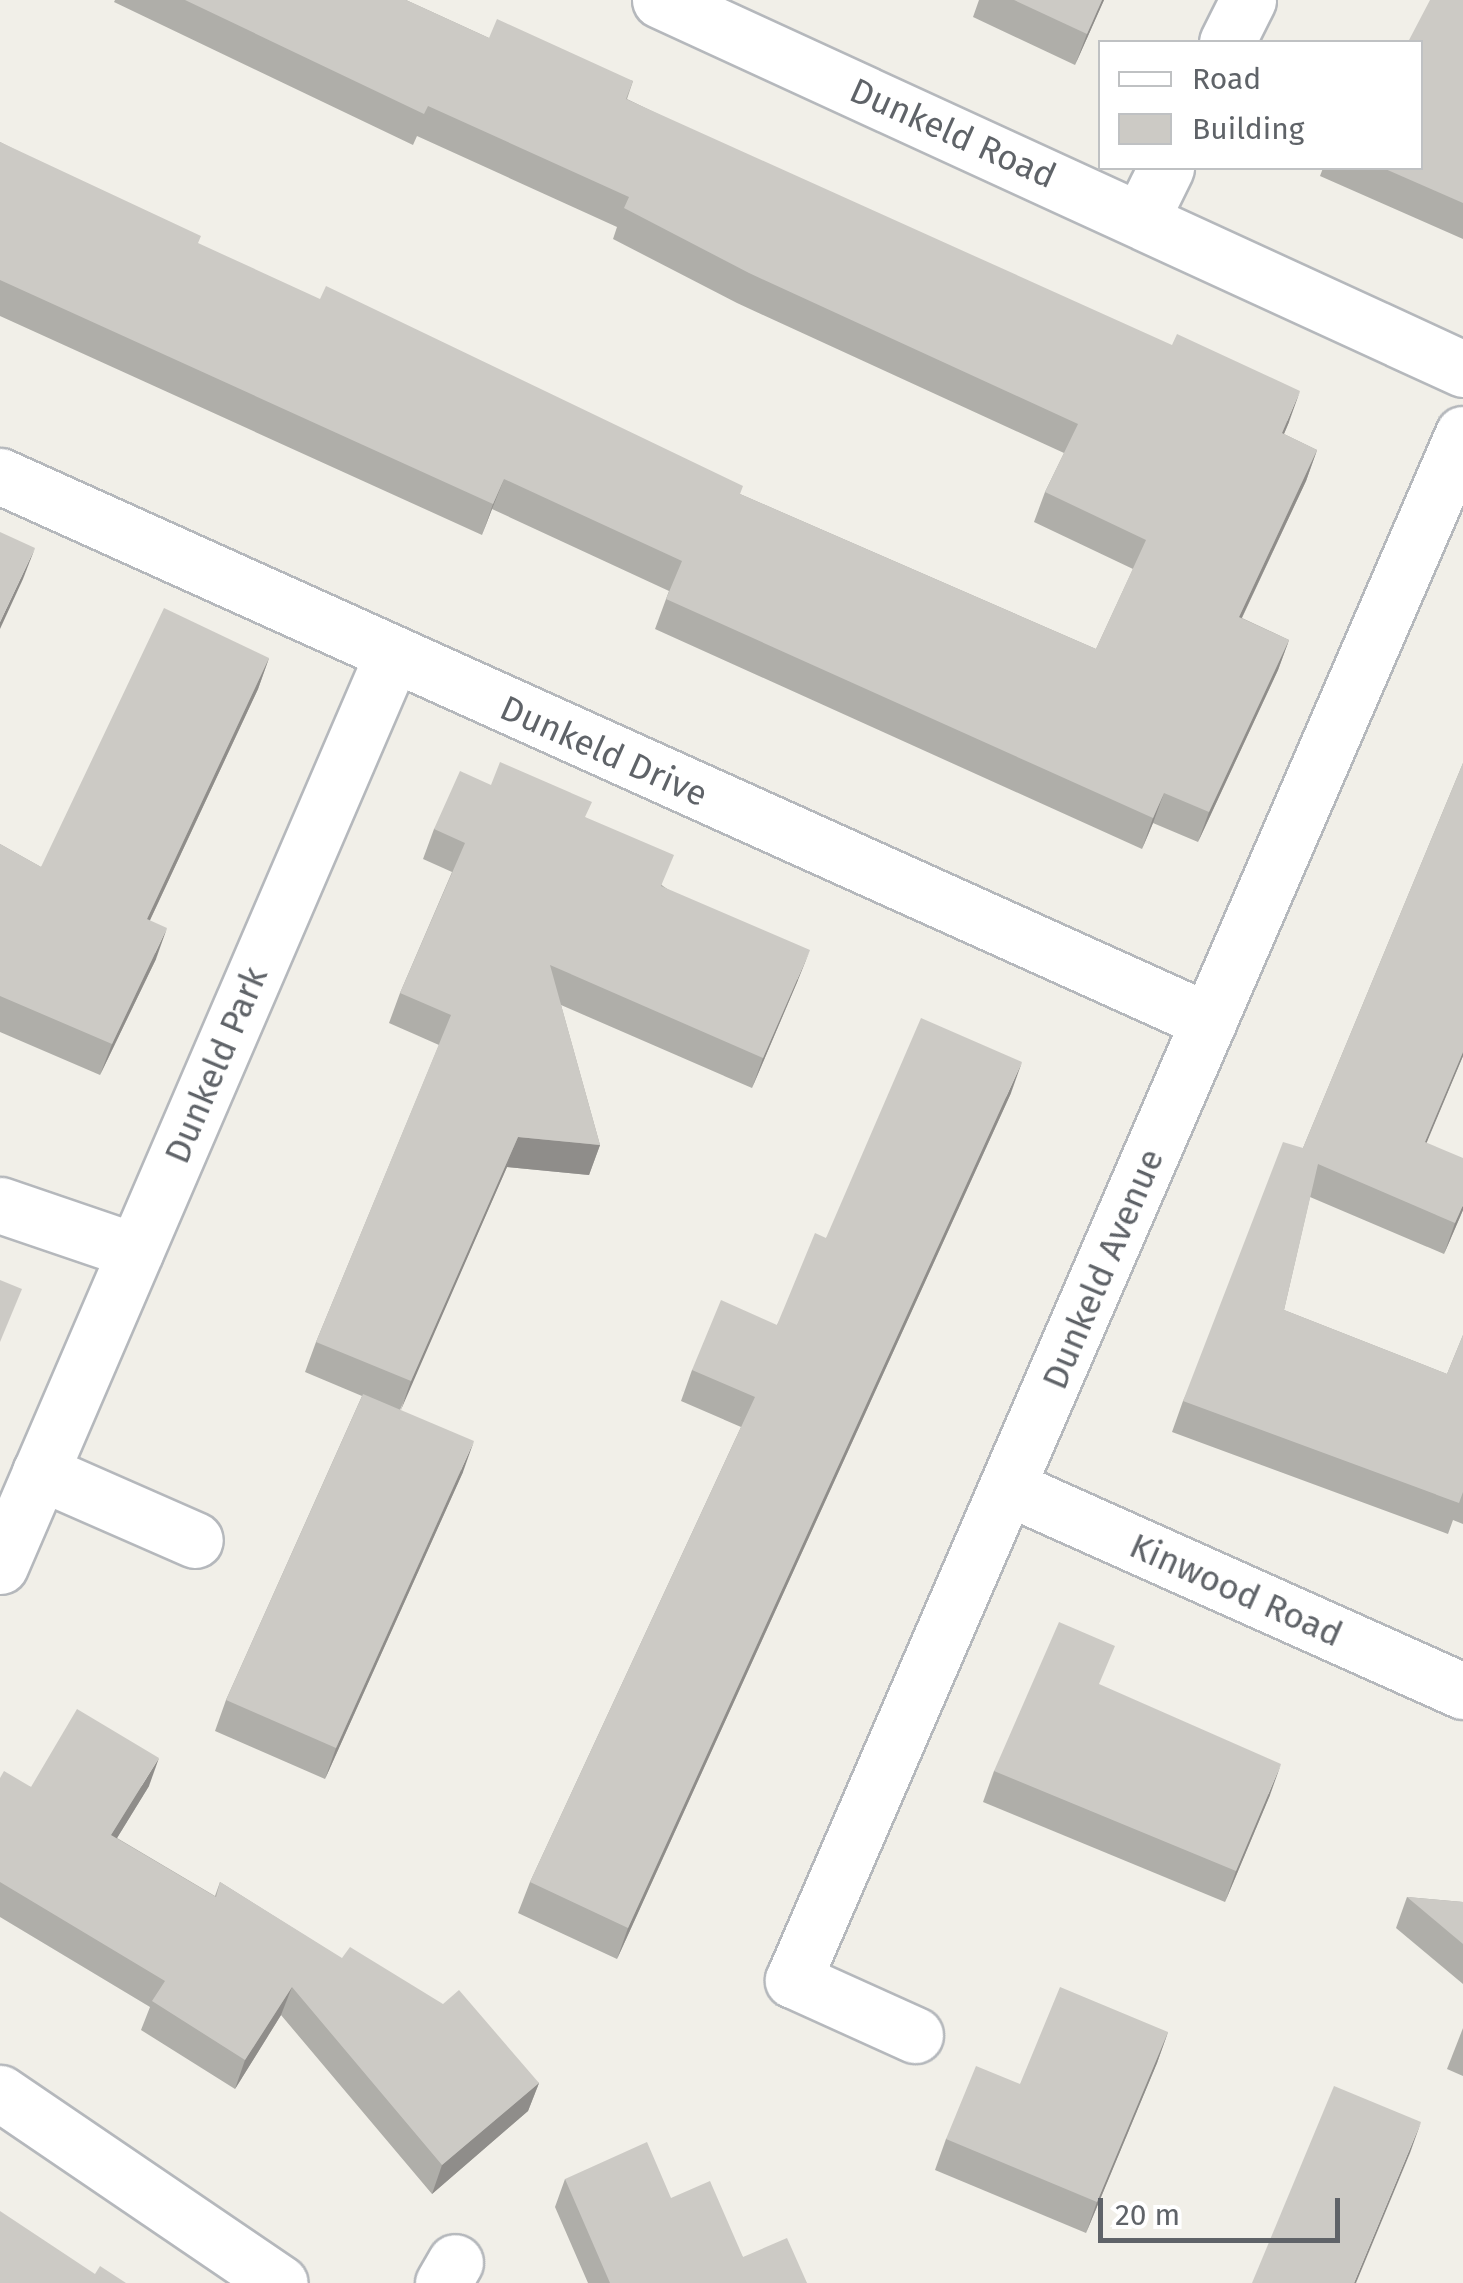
<!DOCTYPE html>
<style>
body{margin:0}
#map{position:relative;width:1463px;height:2283px;overflow:hidden;background:#f1efe8;font-family:"Fira Sans",sans-serif}
div>[style]{position:absolute}
.roads{filter:drop-shadow(2px 0 #b5b8bc) drop-shadow(-2px 0 #b5b8bc) drop-shadow(0 2px #b5b8bc) drop-shadow(0 -2px #b5b8bc)}
.minor>*{height:55px;margin:-27.5px;padding:0 27.5px;transform-origin:27.5px;border-radius:27.5px;background:#fff}
.wall>*{inset:0;background:#afaea9}
.shaded-wall>*{inset:0;background:#8f8d8a}
.building>*{inset:0;background:#cccac5}
span{translate:-50% -50%;white-space:nowrap;text-align:center;line-height:1.15;-webkit-text-stroke:9px #fff;paint-order:stroke}
.street-label{font-size:35px;color:#5f6368}
.legend{position:absolute;left:1098px;top:40px;width:325px;height:130px;box-sizing:border-box;background:#fff;border:2px solid #bfc1c3;margin:0;padding:12px 18px;list-style:none;font-size:30px;color:#5f6368}
.legend li{display:flex;align-items:center;gap:20px;height:50px}
.legend b{width:50px;border:2px solid #bfc1c3}
.scale{position:absolute;left:1098px;top:2198px;width:242px;height:45px;box-sizing:border-box;border:5px solid #5f6368;border-top:0;padding-left:12px;font-size:30px;line-height:35px;white-space:nowrap;color:#5f6368;-webkit-text-stroke:8px #fff;paint-order:stroke}
</style>
<div id="map">
<div class="roads">
<div class="minor">
<div style="left:660px;top:0;width:884px;rotate:24.68deg"></div>
<div style="left:1227px;top:42px;width:47px;rotate:-63.4deg"></div>
<div style="left:1141px;top:219px;width:57px;rotate:-63.9deg"></div>
<div style="left:0;top:476px;width:1326px;rotate:24.27deg"></div>
<div style="left:0;top:1205px;width:143px;rotate:18.8deg"></div>
<div style="left:40px;top:1472px;width:169px;rotate:23.7deg"></div>
<div style="left:1009px;top:1488px;width:497px;rotate:24.1deg"></div>
<div style="left:0;top:1566px;width:989px;rotate:-66.7deg"></div>
<div style="left:915px;top:2035px;width:134px;rotate:-155.7deg"></div>
<div style="left:793px;top:1980px;width:1685px;rotate:-66.57deg"></div>
<div style="left:0;top:2093px;width:338px;rotate:34.2deg"></div>
<div style="left:443px;top:2283px;width:24px;rotate:-60deg"></div>
</div>
</div>
<div class="wall">
<div style="clip-path:polygon(115px 0,406px 0,489px 38px,633px 81px,627px 99px,1289px 422px,1284px 434px,1317px 450px,1306px 481px,1242px 618px,1289px 640px,1278px 670px,1198px 842px,1153px 823px,1142px 849px,655px 629px,669px 591px,492px 509px,482px 535px,0 316px,0 142px,198px 244px,740px 494px,1096px 649px,1133px 569px,1034px 522px,1045px 492px,1064px 453px,737px 303px,613px 239px,617px 227px,417px 136px,413px 145px,114px 2px)"></div>
<div style="clip-path:polygon(979px 0,978px 0,1104px 0,1075px 65px,973px 17px)"></div>
<div style="clip-path:polygon(1463px 0,1463px 239px,1320px 176px,1323px 168px,1420px 168px)"></div>
<div style="clip-path:polygon(269px 658px,258px 689px,150px 920px,156px 959px,100px 1075px,0 1032px,0 844px,41px 867px)"></div>
<div style="clip-path:polygon(1463px 763px,1463px 1056px,1426px 1143px,1463px 1210px,1444px 1254px,1310px 1197px,1284px 1310px,1447px 1374px,1463px 1335px,1463px 1524px,1453px 1520px,1448px 1534px,1172px 1432px,1183px 1401px,1303px 1148px)"></div>
<div style="clip-path:polygon(491px 785px,586px 818px,663px 886px,798px 980px,752px 1088px,561px 1005px,600px 1145px,589px 1175px,507px 1167px,400px 1410px,463px 1472px,325px 1779px,215px 1731px,226px 1700px,362px 1396px,305px 1372px,316px 1342px,439px 1045px,389px 1023px,400px 993px,452px 872px,423px 859px,434px 829px)"></div>
<div style="clip-path:polygon(1011px 1093px,617px 1959px,518px 1913px,530px 1882px,741px 1427px,681px 1401px,692px 1370px,777px 1325px,826px 1238px)"></div>
<div style="clip-path:polygon(1100px 1685px,1270px 1795px,1225px 1902px,983px 1802px,994px 1771px)"></div>
<div style="clip-path:polygon(0 1778px,31px 1787px,149px 1786px,117px 1838px,215px 1896px,220px 1882px,539px 2083px,528px 2111px,432px 2194px,281px 2015px,235px 2089px,141px 2030px,150px 2007px,0 1917px)"></div>
<div style="clip-path:polygon(1407px 1897px,1463px 1902px,1463px 1984px,1396px 1928px)"></div>
<div style="clip-path:polygon(1463px 2028px,1463px 2076px,1447px 2069px)"></div>
<div style="clip-path:polygon(1168px 2032px,1157px 2063px,1086px 2233px,935px 2170px,946px 2139px,1020px 2084px)"></div>
<div style="clip-path:polygon(565px 2179px,671px 2198px,743px 2257px,807px 2283px,588px 2283px,555px 2207px)"></div>
</div>
<div class="shaded-wall">
<div style="clip-path:polygon(1102px 0,1104px 0,1075px 65px,1087px 34px)"></div>
<div style="clip-path:polygon(1300px 391px,1289px 422px,1271px 464px,1282px 433px)"></div>
<div style="clip-path:polygon(1317px 450px,1306px 481px,1228px 647px,1239px 617px)"></div>
<div style="clip-path:polygon(504px 479px,492px 509px,482px 535px,493px 504px)"></div>
<div style="clip-path:polygon(35px 548px,23px 579px,0 629px,0 622px)"></div>
<div style="clip-path:polygon(1289px 640px,1278px 670px,1198px 842px,1209px 812px)"></div>
<div style="clip-path:polygon(269px 658px,258px 689px,136px 950px,147px 919px)"></div>
<div style="clip-path:polygon(1164px 793px,1153px 823px,1142px 849px,1153px 818px)"></div>
<div style="clip-path:polygon(167px 928px,156px 959px,100px 1075px,112px 1044px)"></div>
<div style="clip-path:polygon(810px 950px,798px 980px,752px 1088px,763px 1058px)"></div>
<div style="clip-path:polygon(1463px 1052px,1463px 1056px,1414px 1173px,1425px 1142px)"></div>
<div style="clip-path:polygon(1022px 1062px,1011px 1093px,617px 1959px,628px 1928px)"></div>
<div style="clip-path:polygon(518px 1137px,600px 1145px,589px 1175px,507px 1167px,400px 1412px,411px 1381px)"></div>
<div style="clip-path:polygon(1463px 1205px,1463px 1210px,1444px 1254px,1455px 1223px)"></div>
<div style="clip-path:polygon(474px 1441px,463px 1472px,325px 1779px,336px 1748px)"></div>
<div style="clip-path:polygon(159px 1758px,149px 1786px,101px 1864px,111px 1835px)"></div>
<div style="clip-path:polygon(1281px 1764px,1270px 1795px,1225px 1902px,1236px 1871px)"></div>
<div style="clip-path:polygon(292px 1987px,281px 2015px,235px 2089px,245px 2060px)"></div>
<div style="clip-path:polygon(1168px 2032px,1157px 2063px,1086px 2233px,1097px 2202px)"></div>
<div style="clip-path:polygon(539px 2083px,528px 2111px,432px 2194px,442px 2165px)"></div>
<div style="clip-path:polygon(1421px 2122px,1410px 2153px,1356px 2283px,1354px 2283px)"></div>
</div>
<div class="building">
<div style="clip-path:polygon(185px 0,406px 0,489px 38px,497px 19px,633px 81px,626px 99px,1172px 345px,1177px 334px,1300px 391px,1282px 433px,1317px 450px,1239px 617px,1289px 640px,1209px 812px,1164px 793px,1153px 818px,666px 599px,682px 561px,504px 479px,493px 504px,0 280px,0 142px,201px 236px,198px 243px,320px 299px,326px 286px,743px 486px,740px 494px,1096px 649px,1146px 540px,1045px 492px,1078px 424px,749px 273px,624px 208px,629px 197px,428px 106px,424px 114px)"></div>
<div style="clip-path:polygon(1014px 0,1102px 0,1087px 34px)"></div>
<div style="clip-path:polygon(1430px 0,1463px 0,1463px 203px,1383px 168px,1420px 168px,1420px 42px,1408px 42px)"></div>
<div style="clip-path:polygon(0 532px,35px 548px,0 622px)"></div>
<div style="clip-path:polygon(164px 608px,269px 658px,147px 919px,167px 928px,112px 1044px,0 996px,0 844px,41px 867px)"></div>
<div style="clip-path:polygon(500px 762px,592px 802px,585px 817px,674px 855px,661px 886px,810px 950px,763px 1058px,550px 965px,600px 1145px,518px 1137px,411px 1381px,316px 1342px,451px 1015px,400px 993px,465px 843px,434px 829px,460px 771px,491px 785px)"></div>
<div style="clip-path:polygon(1463px 763px,1463px 1052px,1425px 1142px,1463px 1158px,1463px 1205px,1455px 1223px,1318px 1164px,1284px 1310px,1447px 1374px,1463px 1335px,1463px 1492px,1459px 1503px,1183px 1401px,1283px 1142px,1303px 1148px)"></div>
<div style="clip-path:polygon(921px 1018px,1022px 1062px,628px 1928px,530px 1882px,755px 1397px,692px 1370px,721px 1300px,777px 1325px,815px 1233px,826px 1238px)"></div>
<div style="clip-path:polygon(0 1280px,22px 1289px,0 1342px)"></div>
<div style="clip-path:polygon(363px 1394px,474px 1441px,336px 1748px,226px 1700px)"></div>
<div style="clip-path:polygon(1059px 1622px,1115px 1646px,1099px 1684px,1281px 1764px,1236px 1871px,994px 1771px)"></div>
<div style="clip-path:polygon(77px 1709px,159px 1758px,111px 1835px,216px 1897px,220px 1882px,342px 1958px,350px 1947px,443px 2004px,459px 1990px,539px 2083px,442px 2165px,292px 1987px,245px 2060px,152px 2001px,165px 1981px,0 1882px,0 1778px,4px 1771px,31px 1787px)"></div>
<div style="clip-path:polygon(1407px 1897px,1463px 1902px,1463px 1944px)"></div>
<div style="clip-path:polygon(1060px 1987px,1168px 2032px,1097px 2202px,946px 2139px,976px 2066px,1020px 2084px)"></div>
<div style="clip-path:polygon(1334px 2086px,1421px 2122px,1354px 2283px,1252px 2283px)"></div>
<div style="clip-path:polygon(647px 2142px,671px 2198px,710px 2181px,743px 2257px,787px 2238px,807px 2283px,610px 2283px,565px 2179px)"></div>
<div style="clip-path:polygon(0 2211px,95px 2274px,100px 2266px,126px 2283px,0 2283px)"></div>
</div>
<div class="street-label">
<span style="left:953px;top:133px;rotate:24deg">Dunkeld Road</span>
<span style="left:604px;top:751px;rotate:24deg">Dunkeld Drive</span>
<span style="left:216px;top:1065px;rotate:-67deg">Dunkeld Park</span>
<span style="left:1103px;top:1269px;rotate:-67deg">Dunkeld Avenue</span>
<span style="left:1236px;top:1590px;rotate:24deg">Kinwood Road</span>
</div>
<ul class="legend">
<li><b style="height:12px;background:#fff"></b>Road</li>
<li><b style="height:28px;background:#cccac5"></b>Building</li>
</ul>
<div class="scale">20 m</div>
</div>
